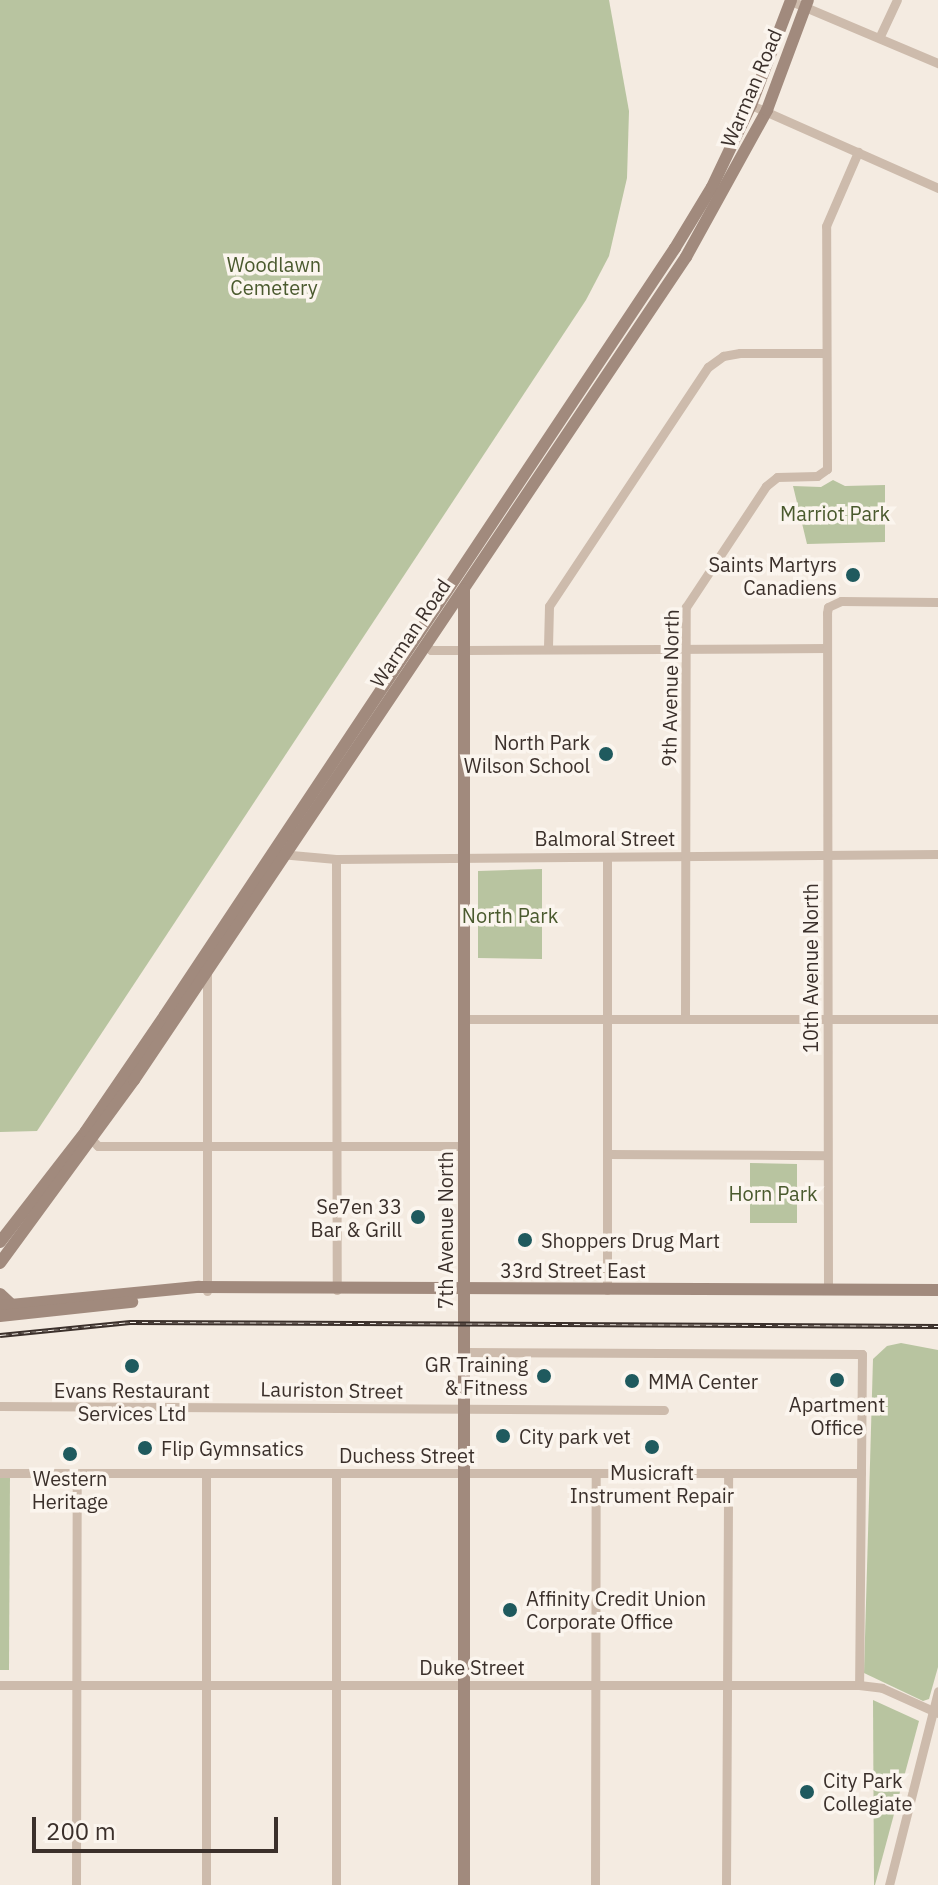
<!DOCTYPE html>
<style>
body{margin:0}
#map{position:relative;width:938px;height:1885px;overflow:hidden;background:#f4ebe1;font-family:"IBM Plex Sans",sans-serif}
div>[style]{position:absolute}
.green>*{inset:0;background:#b8c4a0}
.street>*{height:9px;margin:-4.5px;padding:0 4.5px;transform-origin:4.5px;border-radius:4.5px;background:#cdbbac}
.secondary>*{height:12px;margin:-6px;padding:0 6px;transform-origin:6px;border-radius:6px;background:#a18a7d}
.rail>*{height:5px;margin-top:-2.5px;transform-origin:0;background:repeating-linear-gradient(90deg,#fbf5ee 0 6px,#3b302b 0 12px);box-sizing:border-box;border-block:2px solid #3b302b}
.dots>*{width:22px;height:22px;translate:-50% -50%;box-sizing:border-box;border:4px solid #fbf5ee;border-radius:50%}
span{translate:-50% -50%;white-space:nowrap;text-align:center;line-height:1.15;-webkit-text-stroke:7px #fbf5ee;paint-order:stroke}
.street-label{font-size:20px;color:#3b302b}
.park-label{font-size:20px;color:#4a5a2e}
.poi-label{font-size:20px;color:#3b302b}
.right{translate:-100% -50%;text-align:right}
.left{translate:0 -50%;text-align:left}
.scale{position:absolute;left:32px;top:1817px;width:246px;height:36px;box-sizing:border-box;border:4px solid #3b302b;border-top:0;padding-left:10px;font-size:24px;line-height:28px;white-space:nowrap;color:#3b302b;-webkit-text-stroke:6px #fbf5ee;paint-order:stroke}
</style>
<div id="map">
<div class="green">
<div style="clip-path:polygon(0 0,609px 0,629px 111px,627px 178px,609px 256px,586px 300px,37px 1131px,0 1132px)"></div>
<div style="clip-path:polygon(833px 480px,845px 486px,885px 485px,885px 542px,807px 544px,793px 486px,821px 487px)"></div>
<div style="clip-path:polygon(542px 869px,542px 959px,478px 958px,478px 871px)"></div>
<div style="clip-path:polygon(750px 1163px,797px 1164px,797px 1223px,750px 1223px)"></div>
<div style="clip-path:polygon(901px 1343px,938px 1350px,938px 1667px,929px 1699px,923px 1701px,864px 1673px,873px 1359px,887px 1346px)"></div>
<div style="clip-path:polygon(0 1475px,10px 1475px,9px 1670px,0 1670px)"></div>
<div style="clip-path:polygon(873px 1700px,919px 1721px,875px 1885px,874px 1885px)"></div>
</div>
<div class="street">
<div style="left:791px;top:1px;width:160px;rotate:22.9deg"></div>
<div style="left:880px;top:36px;width:40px;rotate:-65deg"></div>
<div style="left:751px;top:105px;width:205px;rotate:23.9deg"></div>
<div style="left:426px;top:645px;width:7px;rotate:45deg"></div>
<div style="left:431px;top:650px;width:35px"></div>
<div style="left:466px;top:650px;width:361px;rotate:-0.3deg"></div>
<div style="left:548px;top:647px;width:41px;rotate:-88.6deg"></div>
<div style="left:549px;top:606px;width:287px;rotate:-56.4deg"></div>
<div style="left:708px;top:367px;width:19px;rotate:-36deg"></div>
<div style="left:723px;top:356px;width:17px;rotate:-10deg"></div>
<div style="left:740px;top:353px;width:86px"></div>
<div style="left:280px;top:854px;width:56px;rotate:5.1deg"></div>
<div style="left:336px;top:859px;width:602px;rotate:-0.48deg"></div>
<div style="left:607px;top:857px;width:433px;rotate:90deg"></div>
<div style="left:336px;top:859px;width:431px;rotate:89.9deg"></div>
<div style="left:207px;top:971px;width:320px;rotate:90deg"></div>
<div style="left:685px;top:1017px;width:410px;rotate:-89.9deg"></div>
<div style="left:686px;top:607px;width:145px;rotate:-56.5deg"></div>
<div style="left:766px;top:486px;width:14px;rotate:-39deg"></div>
<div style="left:777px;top:477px;width:40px;rotate:-1.4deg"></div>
<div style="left:817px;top:476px;width:12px;rotate:-35deg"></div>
<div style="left:827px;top:469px;width:243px;rotate:-90.2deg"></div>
<div style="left:826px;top:226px;width:81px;rotate:-66.6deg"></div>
<div style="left:466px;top:1019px;width:472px"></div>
<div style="left:93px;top:1141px;width:7px;rotate:45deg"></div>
<div style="left:98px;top:1146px;width:367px"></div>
<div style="left:608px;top:1154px;width:219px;rotate:0.3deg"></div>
<div style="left:828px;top:1289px;width:676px;rotate:-90.08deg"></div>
<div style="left:827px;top:613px;width:6px;rotate:-81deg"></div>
<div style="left:828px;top:607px;width:14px;rotate:-25deg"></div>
<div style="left:841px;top:601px;width:97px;rotate:0.6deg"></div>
<div style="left:465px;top:1352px;width:397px;rotate:0.3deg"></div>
<div style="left:862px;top:1354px;width:331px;rotate:90.5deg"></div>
<div style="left:0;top:1406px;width:664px;rotate:0.35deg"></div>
<div style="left:0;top:1473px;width:861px"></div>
<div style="left:336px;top:1473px;width:412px;rotate:90deg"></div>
<div style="left:0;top:1685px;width:859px"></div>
<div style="left:859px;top:1685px;width:23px;rotate:7deg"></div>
<div style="left:882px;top:1688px;width:61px;rotate:24.1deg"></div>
<div style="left:76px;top:1885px;width:412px;rotate:-89.9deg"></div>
<div style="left:206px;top:1885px;width:412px;rotate:-90deg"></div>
<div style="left:595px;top:1885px;width:411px;rotate:-89.9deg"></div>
<div style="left:726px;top:1885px;width:411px;rotate:-89.7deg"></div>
<div style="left:889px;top:1885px;width:200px;rotate:-75.8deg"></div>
</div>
<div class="secondary">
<div style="left:0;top:1242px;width:140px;rotate:-52.2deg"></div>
<div style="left:86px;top:1131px;width:140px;rotate:-55.7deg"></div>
<div style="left:165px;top:1015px;width:921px;rotate:-56.38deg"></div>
<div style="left:675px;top:248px;width:71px;rotate:-58.8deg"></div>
<div style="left:712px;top:187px;width:91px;rotate:-64.6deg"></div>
<div style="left:751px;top:105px;width:112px;rotate:-69.1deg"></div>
<div style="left:0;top:1263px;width:227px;rotate:-53.8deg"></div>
<div style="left:134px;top:1080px;width:991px;rotate:-56.15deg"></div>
<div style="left:686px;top:257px;width:168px;rotate:-61.1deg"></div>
<div style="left:767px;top:110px;width:117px;rotate:-69.6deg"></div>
<div style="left:0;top:1294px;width:16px;rotate:43deg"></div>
<div style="left:0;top:1306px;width:200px;rotate:-5.5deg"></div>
<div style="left:199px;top:1287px;width:739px;rotate:0.23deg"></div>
<div style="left:0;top:1316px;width:133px;rotate:-6.1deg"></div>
<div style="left:464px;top:1885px;width:1296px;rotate:-90deg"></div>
</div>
<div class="rail">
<div style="left:0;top:1335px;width:131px;rotate:-5.7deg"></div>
<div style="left:130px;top:1322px;width:808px;rotate:0.28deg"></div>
</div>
<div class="dots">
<div style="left:853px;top:575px;background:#1f5a5e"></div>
<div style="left:606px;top:754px;background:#1f5a5e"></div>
<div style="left:418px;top:1217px;background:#1f5a5e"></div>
<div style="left:525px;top:1240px;background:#1f5a5e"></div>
<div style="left:132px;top:1366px;background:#1f5a5e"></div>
<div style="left:544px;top:1376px;background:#1f5a5e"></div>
<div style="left:837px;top:1380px;background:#1f5a5e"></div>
<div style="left:632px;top:1381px;background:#1f5a5e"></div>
<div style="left:503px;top:1436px;background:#1f5a5e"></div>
<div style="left:652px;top:1447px;background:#1f5a5e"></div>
<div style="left:145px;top:1448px;background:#1f5a5e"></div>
<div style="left:70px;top:1454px;background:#1f5a5e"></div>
<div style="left:510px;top:1610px;background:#1f5a5e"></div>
<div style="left:807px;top:1792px;background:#1f5a5e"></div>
</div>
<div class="street-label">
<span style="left:751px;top:88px;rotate:-67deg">Warman Road</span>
<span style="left:410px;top:633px;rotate:-56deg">Warman Road</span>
<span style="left:670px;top:688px;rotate:-89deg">9th Avenue North</span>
<span style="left:605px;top:838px">Balmoral Street</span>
<span style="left:810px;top:968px;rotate:-90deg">10th Avenue North</span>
<span style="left:445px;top:1230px;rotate:-90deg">7th Avenue North</span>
<span style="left:573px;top:1270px">33rd Street East</span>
<span style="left:332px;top:1390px;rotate:1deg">Lauriston Street</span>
<span style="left:407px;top:1455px">Duchess Street</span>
<span style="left:472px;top:1667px">Duke Street</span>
</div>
<div class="park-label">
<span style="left:274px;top:276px">Woodlawn<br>Cemetery</span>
<span style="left:835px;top:513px">Marriot Park</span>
<span style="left:510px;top:915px">North Park</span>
<span style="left:773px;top:1193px">Horn Park</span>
</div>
<div class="poi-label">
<span class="right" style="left:837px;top:576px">Saints Martyrs<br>Canadiens</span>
<span class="right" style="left:590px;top:754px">North Park<br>Wilson School</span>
<span class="right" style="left:402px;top:1218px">Se7en 33<br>Bar &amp; Grill</span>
<span class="left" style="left:541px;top:1240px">Shoppers Drug Mart</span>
<span class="right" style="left:528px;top:1376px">GR Training<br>&amp; Fitness</span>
<span class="left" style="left:648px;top:1381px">MMA Center</span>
<span style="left:132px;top:1402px">Evans Restaurant<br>Services Ltd</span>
<span style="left:837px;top:1416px">Apartment<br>Office</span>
<span class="left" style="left:519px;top:1436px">City park vet</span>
<span class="left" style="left:161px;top:1448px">Flip Gymnsatics</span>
<span style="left:652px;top:1484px">Musicraft<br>Instrument Repair</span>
<span style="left:70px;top:1490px">Western<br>Heritage</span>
<span class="left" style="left:526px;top:1610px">Affinity Credit Union<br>Corporate Office</span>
<span class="left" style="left:823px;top:1792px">City Park<br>Collegiate</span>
</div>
<div class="scale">200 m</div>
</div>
